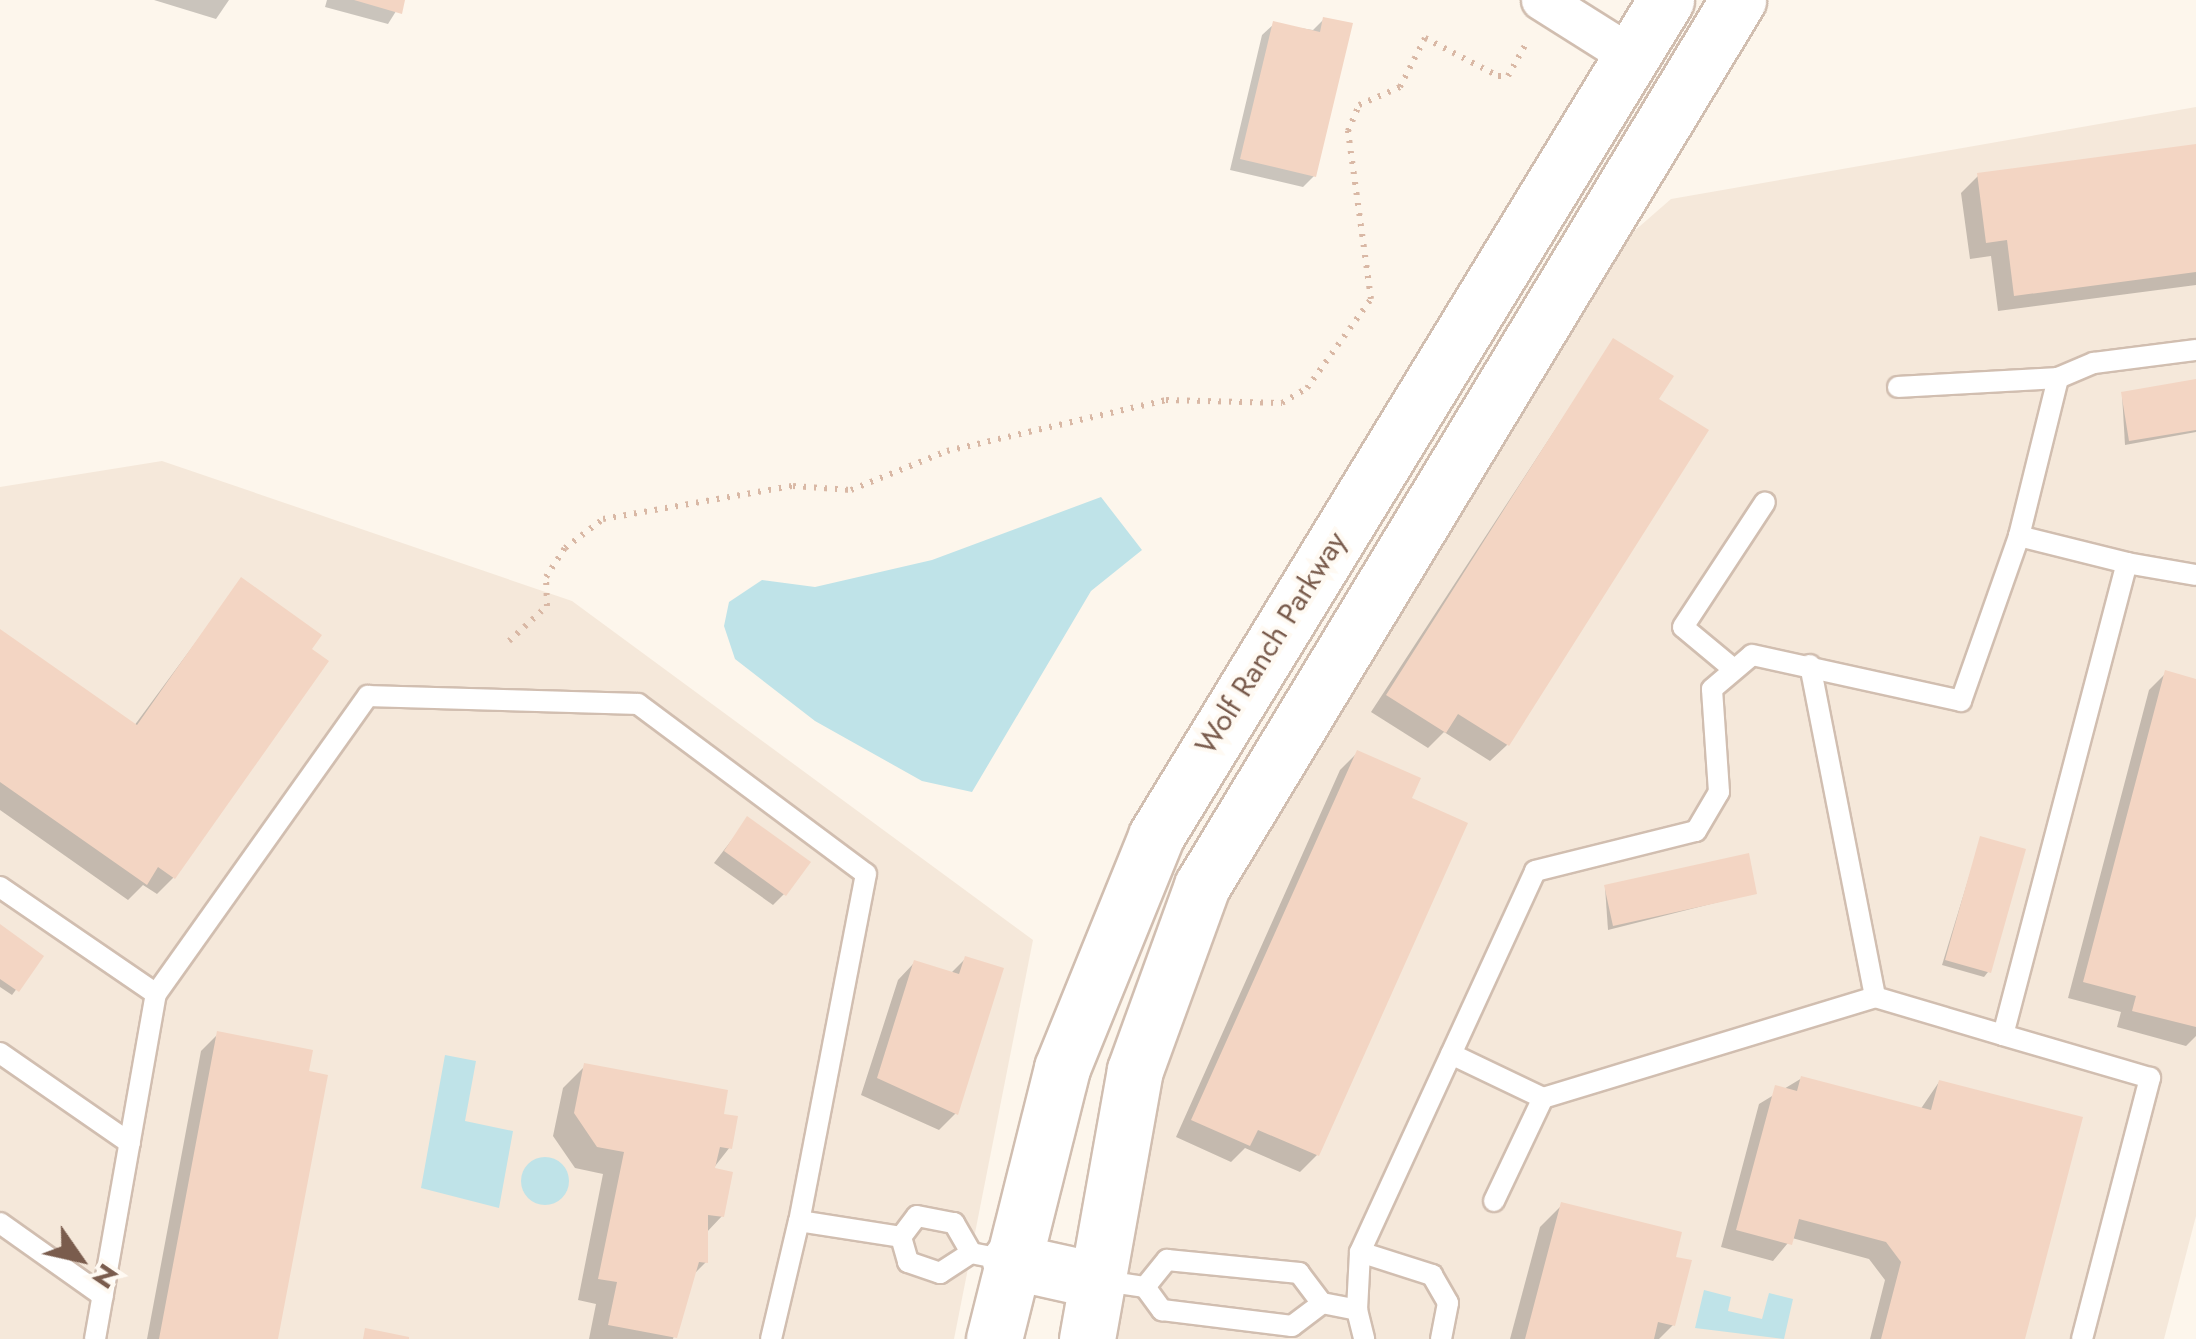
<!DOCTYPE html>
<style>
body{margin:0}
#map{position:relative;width:2196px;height:1339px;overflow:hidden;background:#fdf6ec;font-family:Jost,sans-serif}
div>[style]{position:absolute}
.residential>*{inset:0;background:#f5e8da}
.water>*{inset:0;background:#bfe3e8}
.round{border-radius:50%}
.shadow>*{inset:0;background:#0003}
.building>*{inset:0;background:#f3d5c3}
.path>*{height:6px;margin-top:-3px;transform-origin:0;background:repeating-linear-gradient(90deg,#d9b8a5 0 2.5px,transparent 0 10.5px)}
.roads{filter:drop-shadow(2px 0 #d1beb0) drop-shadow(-2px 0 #d1beb0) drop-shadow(0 2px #d1beb0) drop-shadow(0 -2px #d1beb0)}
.lane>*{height:20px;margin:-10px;padding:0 10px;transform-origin:10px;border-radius:10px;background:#fff}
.street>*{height:40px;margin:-20px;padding:0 20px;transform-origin:20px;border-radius:20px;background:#fff}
.secondary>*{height:55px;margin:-27.5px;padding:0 27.5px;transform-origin:27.5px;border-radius:27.5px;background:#fff}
span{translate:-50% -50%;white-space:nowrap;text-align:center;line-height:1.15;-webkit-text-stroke:8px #fffaf3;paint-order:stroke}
.street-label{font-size:30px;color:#7a5c4d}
.north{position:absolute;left:30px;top:1209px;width:100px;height:100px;-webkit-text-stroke:8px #fffaf3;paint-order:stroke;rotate:124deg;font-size:28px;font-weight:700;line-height:40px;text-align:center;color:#7a5c4d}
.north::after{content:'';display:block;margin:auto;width:35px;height:45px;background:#7a5c4d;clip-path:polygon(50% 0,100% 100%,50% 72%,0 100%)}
</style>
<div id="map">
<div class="residential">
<div style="clip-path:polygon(2196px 107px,2196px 1216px,2164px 1339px,1102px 1339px,1126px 1134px,1219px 874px,1585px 274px,1671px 199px)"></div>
<div style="clip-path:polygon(162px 461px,572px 601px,1033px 940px,954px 1339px,0 1339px,0 487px)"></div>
</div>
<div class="water">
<div style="clip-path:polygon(1101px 497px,1142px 550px,1091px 591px,972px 792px,922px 781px,815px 721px,735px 659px,724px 626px,729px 602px,762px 580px,815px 587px,932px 560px)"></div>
<div style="clip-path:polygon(445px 1055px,476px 1061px,465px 1121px,513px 1131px,499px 1208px,421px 1188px)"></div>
<div class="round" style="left:521px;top:1157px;width:48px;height:48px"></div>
<div style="clip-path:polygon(1704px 1290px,1731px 1297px,1728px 1311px,1762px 1319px,1769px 1293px,1793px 1299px,1784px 1339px,1695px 1328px)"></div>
</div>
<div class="shadow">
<div style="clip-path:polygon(154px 0,229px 0,216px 19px)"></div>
<div style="clip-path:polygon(327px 0,403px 0,388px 24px,325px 7px)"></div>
<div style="clip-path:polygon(1324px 19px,1314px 176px,1303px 187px,1230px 170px,1262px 35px,1274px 24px,1313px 30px)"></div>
<div style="clip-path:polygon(2196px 147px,2196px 285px,1998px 311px,1991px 256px,1970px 259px,1961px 193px,1978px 176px)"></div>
<div style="clip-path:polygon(1613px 341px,1656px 400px,1507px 745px,1490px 761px,1444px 732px,1428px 748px,1371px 712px)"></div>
<div style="clip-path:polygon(2196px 382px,2196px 432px,2125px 445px,2122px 394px)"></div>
<div style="clip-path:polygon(241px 581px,173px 878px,157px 894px,143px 885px,128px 900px,0 810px,0 632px,134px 726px)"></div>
<div style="clip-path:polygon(2166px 673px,2196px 681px,2196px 1036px,2186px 1046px,2117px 1027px,2121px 1012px,2068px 998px,2149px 690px)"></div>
<div style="clip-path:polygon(1357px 753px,1409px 800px,1317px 1155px,1300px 1172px,1245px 1148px,1231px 1162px,1176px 1137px,1340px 770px)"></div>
<div style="clip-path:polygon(748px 819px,784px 894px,773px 905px,714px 863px)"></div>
<div style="clip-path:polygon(1981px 838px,1988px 972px,1984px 977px,1942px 965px)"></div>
<div style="clip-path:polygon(1605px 887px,1754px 893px,1608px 930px)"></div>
<div style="clip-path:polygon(0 927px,41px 956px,12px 995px,0 987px)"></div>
<div style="clip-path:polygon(965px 959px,956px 1113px,939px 1130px,861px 1095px,898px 980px,914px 963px,950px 974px)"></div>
<div style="clip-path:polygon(218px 1034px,275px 1339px,147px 1339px,201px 1051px)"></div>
<div style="clip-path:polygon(585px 1066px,721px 1116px,730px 1147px,712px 1170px,722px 1216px,706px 1233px,706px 1262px,692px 1276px,673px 1339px,589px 1339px,596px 1304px,578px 1300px,603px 1174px,575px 1168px,553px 1136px,563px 1088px)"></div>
<div style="clip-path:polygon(1802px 1078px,1920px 1110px,1939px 1082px,2023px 1339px,1870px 1339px,1885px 1280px,1869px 1259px,1792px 1238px,1773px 1261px,1721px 1247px,1759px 1104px)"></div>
<div style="clip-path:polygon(1562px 1205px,1673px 1259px,1673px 1325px,1659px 1339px,1510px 1339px,1540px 1227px)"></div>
</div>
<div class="building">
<div style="clip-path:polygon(354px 0,405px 0,402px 14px)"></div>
<div style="clip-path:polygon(1323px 17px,1353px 23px,1316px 177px,1240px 159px,1273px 21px,1320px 32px)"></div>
<div style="clip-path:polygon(2196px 144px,2196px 272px,2014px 296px,2007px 240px,1986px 243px,1977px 173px)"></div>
<div style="clip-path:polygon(1613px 338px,1674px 376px,1659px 399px,1709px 430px,1509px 746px,1458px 714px,1446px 733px,1386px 695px)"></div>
<div style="clip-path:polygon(2196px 379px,2196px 430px,2129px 441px,2121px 392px)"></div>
<div style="clip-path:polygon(241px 577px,322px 635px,312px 649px,329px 661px,175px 879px,158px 867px,147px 885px,0 782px,0 629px,137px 725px)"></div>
<div style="clip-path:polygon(2165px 670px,2196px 679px,2196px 1027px,2132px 1011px,2136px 996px,2083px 982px)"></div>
<div style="clip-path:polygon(1357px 750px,1421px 778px,1412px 798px,1468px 823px,1319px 1156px,1258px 1130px,1250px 1146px,1191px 1120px)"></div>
<div style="clip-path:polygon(747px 816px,811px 862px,786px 896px,724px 851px)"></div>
<div style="clip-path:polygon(1980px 836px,2026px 849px,1991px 973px,1945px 960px)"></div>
<div style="clip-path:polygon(1749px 853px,1757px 894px,1613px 926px,1604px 885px)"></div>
<div style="clip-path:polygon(0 924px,44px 956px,19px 992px,0 979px)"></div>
<div style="clip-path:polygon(965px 956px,1004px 968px,958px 1115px,877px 1078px,914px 960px,959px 974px)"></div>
<div style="clip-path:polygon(217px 1031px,313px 1050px,309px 1071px,328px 1075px,278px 1339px,159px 1339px)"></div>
<div style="clip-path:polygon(584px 1063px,728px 1090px,724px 1114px,738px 1116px,732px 1149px,720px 1147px,715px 1168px,733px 1172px,724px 1217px,708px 1215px,708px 1263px,699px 1262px,677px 1338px,608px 1325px,617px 1282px,598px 1279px,624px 1152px,597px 1147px,574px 1113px)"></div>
<div style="clip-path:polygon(1801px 1076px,1931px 1110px,1939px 1080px,2083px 1117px,2025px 1339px,1881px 1339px,1901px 1262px,1886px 1242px,1799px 1219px,1792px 1245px,1736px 1230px,1775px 1085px,1797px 1091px)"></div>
<div style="clip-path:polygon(1561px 1202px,1682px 1232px,1676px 1257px,1692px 1260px,1675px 1326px,1658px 1322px,1654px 1339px,1525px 1339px)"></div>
<div style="clip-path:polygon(365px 1328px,409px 1337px,409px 1339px,363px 1339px)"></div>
</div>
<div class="path">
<div style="left:509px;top:641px;width:52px;rotate:-42.6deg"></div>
<div style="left:547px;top:606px;width:29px;rotate:-92deg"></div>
<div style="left:546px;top:577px;width:35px;rotate:-57deg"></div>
<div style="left:565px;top:548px;width:48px;rotate:-37.3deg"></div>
<div style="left:603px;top:519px;width:193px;rotate:-9.9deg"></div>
<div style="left:793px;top:486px;width:58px;rotate:3.9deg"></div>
<div style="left:851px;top:490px;width:104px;rotate:-22.1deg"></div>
<div style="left:947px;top:451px;width:225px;rotate:-13.1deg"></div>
<div style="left:1166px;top:400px;width:116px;rotate:1.5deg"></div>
<div style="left:1282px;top:403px;width:29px;rotate:-31deg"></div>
<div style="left:1307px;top:388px;width:110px;rotate:-54.3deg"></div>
<div style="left:1371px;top:299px;width:170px;rotate:-97.8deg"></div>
<div style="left:1348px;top:131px;width:28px;rotate:-67deg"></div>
<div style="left:1359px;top:105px;width:45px;rotate:-23.7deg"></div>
<div style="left:1400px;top:87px;width:55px;rotate:-63deg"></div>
<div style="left:1425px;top:38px;width:82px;rotate:27.5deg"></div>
<div style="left:1498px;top:76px;width:10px"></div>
<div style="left:1508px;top:76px;width:38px;rotate:-61deg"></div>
</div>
<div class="roads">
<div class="lane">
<div style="left:1898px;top:387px;width:160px;rotate:-3.2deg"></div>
<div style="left:2019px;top:536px;width:111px;rotate:14deg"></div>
<div style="left:1810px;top:665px;width:338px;rotate:78.9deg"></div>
<div style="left:1731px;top:667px;width:62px;rotate:-140.2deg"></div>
<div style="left:1683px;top:627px;width:149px;rotate:-56.7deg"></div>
<div style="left:0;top:887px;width:189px;rotate:34.4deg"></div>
<div style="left:0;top:1053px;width:158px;rotate:34.7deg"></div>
<div style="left:1451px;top:1054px;width:102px;rotate:25.6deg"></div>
<div style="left:1543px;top:1098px;width:347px;rotate:-16.9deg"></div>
<div style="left:1875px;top:997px;width:134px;rotate:16.5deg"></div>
<div style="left:1494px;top:1201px;width:114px;rotate:-64.6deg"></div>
<div style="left:0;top:1223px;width:126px;rotate:35.3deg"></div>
<div style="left:901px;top:1237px;width:26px;rotate:74deg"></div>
<div style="left:908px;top:1262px;width:34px;rotate:19deg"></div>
<div style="left:940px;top:1273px;width:37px;rotate:-33deg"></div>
<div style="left:971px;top:1253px;width:37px;rotate:11deg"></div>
<div style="left:901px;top:1237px;width:26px;rotate:-53deg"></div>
<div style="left:917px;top:1216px;width:38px;rotate:11deg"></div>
<div style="left:954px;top:1223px;width:34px;rotate:60deg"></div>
<div style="left:1360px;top:1252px;width:76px;rotate:17.7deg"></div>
<div style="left:1432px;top:1275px;width:32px;rotate:60deg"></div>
<div style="left:1448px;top:1303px;width:37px;rotate:101deg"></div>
<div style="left:1098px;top:1280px;width:48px;rotate:8.5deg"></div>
<div style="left:1145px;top:1287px;width:29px;rotate:54deg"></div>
<div style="left:1162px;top:1310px;width:131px;rotate:7deg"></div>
<div style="left:1292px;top:1326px;width:38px;rotate:-37deg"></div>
<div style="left:1145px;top:1287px;width:35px;rotate:-51deg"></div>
<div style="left:1167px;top:1260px;width:133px;rotate:5.6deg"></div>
<div style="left:1299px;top:1273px;width:38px;rotate:53deg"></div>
<div style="left:1322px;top:1303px;width:36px;rotate:11deg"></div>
<div style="left:1357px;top:1310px;width:30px;rotate:76deg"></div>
<div style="left:1357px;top:1310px;width:58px;rotate:-87deg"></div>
<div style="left:1360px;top:1252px;width:419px;rotate:-65.3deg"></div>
<div style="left:1535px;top:871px;width:166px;rotate:-14deg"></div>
<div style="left:1696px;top:831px;width:45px;rotate:-59.5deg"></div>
<div style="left:1719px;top:792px;width:103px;rotate:-93.9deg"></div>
<div style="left:1712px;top:689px;width:52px;rotate:-40.4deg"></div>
<div style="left:1752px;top:655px;width:214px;rotate:12.4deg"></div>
<div style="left:1961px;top:701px;width:175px;rotate:-70.6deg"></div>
<div style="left:2019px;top:536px;width:163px;rotate:-76.1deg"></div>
<div style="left:2058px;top:378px;width:39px;rotate:-23deg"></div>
<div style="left:2094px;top:363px;width:103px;rotate:-7.3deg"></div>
<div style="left:95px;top:1339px;width:350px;rotate:-80deg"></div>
<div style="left:156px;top:994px;width:366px;rotate:-54.6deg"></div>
<div style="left:368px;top:696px;width:270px;rotate:1.7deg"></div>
<div style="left:638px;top:704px;width:284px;rotate:36.7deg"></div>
<div style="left:866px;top:874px;width:353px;rotate:100.9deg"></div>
<div style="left:771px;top:1339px;width:121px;rotate:-76.7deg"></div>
<div style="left:799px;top:1221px;width:103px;rotate:8.9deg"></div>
<div style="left:2082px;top:1339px;width:270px;rotate:-75.4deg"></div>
<div style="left:2150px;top:1078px;width:153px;rotate:-163.7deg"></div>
<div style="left:2003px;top:1035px;width:488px;rotate:-75.3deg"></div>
<div style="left:2127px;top:563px;width:70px;rotate:9.9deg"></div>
</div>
<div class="street">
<div style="left:1542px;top:0;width:109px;rotate:32.2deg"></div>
</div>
<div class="secondary">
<div style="left:1010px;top:1261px;width:88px;rotate:12.5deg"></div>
<div style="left:994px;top:1339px;width:279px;rotate:-75.9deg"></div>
<div style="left:1062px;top:1068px;width:250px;rotate:-67.9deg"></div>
<div style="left:1156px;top:836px;width:979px;rotate:-58.61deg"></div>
<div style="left:1087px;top:1339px;width:273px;rotate:-79.9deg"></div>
<div style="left:1135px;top:1070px;width:196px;rotate:-70deg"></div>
<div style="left:1202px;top:886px;width:1036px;rotate:-58.83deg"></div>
</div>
</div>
<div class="street-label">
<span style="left:1271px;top:643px;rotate:-58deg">Wolf Ranch Parkway</span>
</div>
<div class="north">N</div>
</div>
